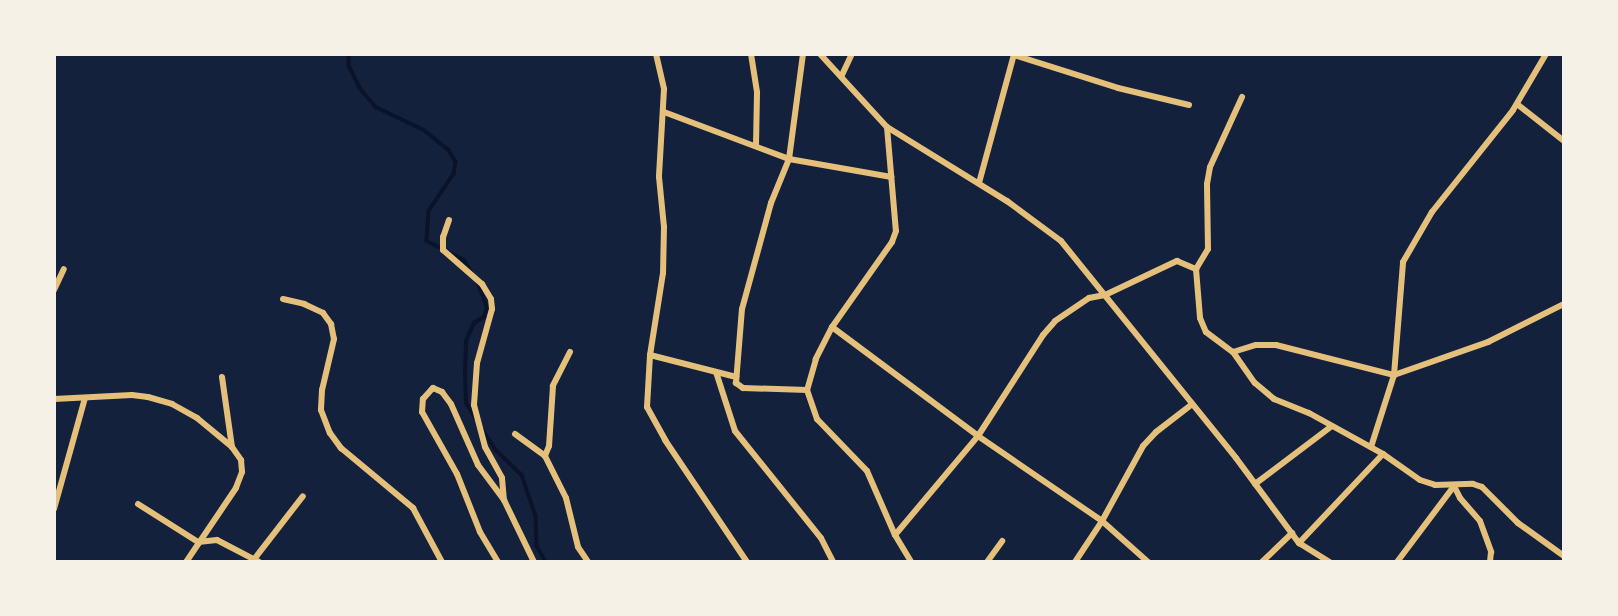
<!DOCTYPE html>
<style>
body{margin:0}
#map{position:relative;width:1618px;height:616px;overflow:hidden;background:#14213d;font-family:"Noto Serif",serif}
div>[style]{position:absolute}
.stream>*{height:3.5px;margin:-1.75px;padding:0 1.75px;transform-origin:1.75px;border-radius:1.75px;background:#0b132b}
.minor>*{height:6px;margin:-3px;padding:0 3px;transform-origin:3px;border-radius:3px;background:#e5c07b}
span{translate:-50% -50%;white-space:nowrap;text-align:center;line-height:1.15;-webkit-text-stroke:7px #f6f1e7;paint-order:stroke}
.frame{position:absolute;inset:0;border:56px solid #f6f1e7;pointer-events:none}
</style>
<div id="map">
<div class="stream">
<div style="left:349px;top:54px;width:12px;rotate:90deg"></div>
<div style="left:349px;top:66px;width:25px;rotate:63deg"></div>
<div style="left:360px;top:88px;width:25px;rotate:50deg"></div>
<div style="left:376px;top:107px;width:53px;rotate:25.6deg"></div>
<div style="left:424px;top:130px;width:32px;rotate:39deg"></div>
<div style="left:449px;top:150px;width:14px;rotate:60deg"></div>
<div style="left:456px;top:162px;width:12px;rotate:99deg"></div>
<div style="left:454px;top:174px;width:45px;rotate:124deg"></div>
<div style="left:429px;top:211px;width:30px;rotate:94deg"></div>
<div style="left:427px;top:241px;width:42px;rotate:27.2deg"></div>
<div style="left:464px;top:260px;width:15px;rotate:58deg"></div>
<div style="left:475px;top:418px;width:17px;rotate:-121deg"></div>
<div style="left:466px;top:403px;width:30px;rotate:-92deg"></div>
<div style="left:465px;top:373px;width:32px;rotate:-88deg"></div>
<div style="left:466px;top:341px;width:20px;rotate:-66deg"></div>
<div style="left:474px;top:323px;width:12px;rotate:-31deg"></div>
<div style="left:484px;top:317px;width:9px;rotate:-72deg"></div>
<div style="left:487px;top:308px;width:27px;rotate:-110deg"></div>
<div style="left:483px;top:430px;width:24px;rotate:57deg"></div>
<div style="left:496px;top:450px;width:36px;rotate:44deg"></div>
<div style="left:522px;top:475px;width:43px;rotate:71.1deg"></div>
<div style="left:536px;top:516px;width:30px;rotate:88deg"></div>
<div style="left:537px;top:546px;width:18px;rotate:61deg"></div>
</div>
<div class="minor">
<div style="left:656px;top:54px;width:36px;rotate:77deg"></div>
<div style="left:664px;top:89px;width:88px;rotate:93.3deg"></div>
<div style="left:659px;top:177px;width:50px;rotate:84.3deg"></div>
<div style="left:664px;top:227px;width:46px;rotate:91.2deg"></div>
<div style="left:663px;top:273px;width:83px;rotate:99deg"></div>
<div style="left:650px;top:355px;width:52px;rotate:93.3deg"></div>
<div style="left:647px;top:407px;width:38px;rotate:61deg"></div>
<div style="left:665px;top:440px;width:147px;rotate:56.1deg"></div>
<div style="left:751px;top:54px;width:39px;rotate:81deg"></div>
<div style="left:757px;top:93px;width:53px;rotate:91.1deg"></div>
<div style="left:820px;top:54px;width:99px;rotate:47.5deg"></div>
<div style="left:887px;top:127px;width:141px;rotate:31.7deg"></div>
<div style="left:1007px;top:201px;width:67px;rotate:36.5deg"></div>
<div style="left:1061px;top:241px;width:279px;rotate:51.1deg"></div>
<div style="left:1236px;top:458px;width:106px;rotate:53.5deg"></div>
<div style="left:1299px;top:543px;width:36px;rotate:32deg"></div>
<div style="left:1014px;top:55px;width:109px;rotate:17.6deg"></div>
<div style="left:1118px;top:88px;width:73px;rotate:13.5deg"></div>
<div style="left:842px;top:75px;width:23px;rotate:-65deg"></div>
<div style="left:1517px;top:104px;width:60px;rotate:38.2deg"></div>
<div style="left:664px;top:112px;width:134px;rotate:20.6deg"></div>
<div style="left:789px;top:159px;width:106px;rotate:-82.4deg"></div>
<div style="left:887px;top:127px;width:104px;rotate:85.1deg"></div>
<div style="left:896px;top:231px;width:12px;rotate:110deg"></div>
<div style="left:892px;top:242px;width:104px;rotate:125.2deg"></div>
<div style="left:832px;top:327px;width:36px;rotate:117deg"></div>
<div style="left:816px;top:359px;width:32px;rotate:106deg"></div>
<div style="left:807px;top:390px;width:31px;rotate:71deg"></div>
<div style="left:817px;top:419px;width:72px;rotate:46.1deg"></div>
<div style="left:867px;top:471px;width:70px;rotate:66.4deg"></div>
<div style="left:895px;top:535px;width:31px;rotate:59deg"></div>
<div style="left:979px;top:183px;width:134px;rotate:-74.8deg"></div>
<div style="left:449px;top:220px;width:18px;rotate:109deg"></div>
<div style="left:443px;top:237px;width:13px;rotate:90deg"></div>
<div style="left:443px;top:250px;width:52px;rotate:41.1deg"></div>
<div style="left:482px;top:284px;width:17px;rotate:59deg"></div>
<div style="left:491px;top:299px;width:10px;rotate:84deg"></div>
<div style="left:492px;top:309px;width:56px;rotate:105.5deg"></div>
<div style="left:477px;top:363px;width:42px;rotate:94.1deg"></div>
<div style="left:474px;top:405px;width:43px;rotate:75.3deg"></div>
<div style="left:485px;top:447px;width:35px;rotate:61deg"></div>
<div style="left:502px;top:478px;width:22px;rotate:85deg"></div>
<div style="left:1196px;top:269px;width:23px;rotate:-59deg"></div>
<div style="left:1208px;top:249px;width:65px;rotate:-90.9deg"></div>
<div style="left:1207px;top:184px;width:17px;rotate:-80deg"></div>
<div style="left:1210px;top:167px;width:77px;rotate:-65.4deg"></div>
<div style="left:54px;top:290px;width:23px;rotate:-65deg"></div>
<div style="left:283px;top:299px;width:22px;rotate:13deg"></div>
<div style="left:304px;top:304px;width:21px;rotate:25deg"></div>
<div style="left:323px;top:313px;width:14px;rotate:54deg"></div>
<div style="left:331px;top:324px;width:15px;rotate:79deg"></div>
<div style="left:334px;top:339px;width:52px;rotate:103.2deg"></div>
<div style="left:322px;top:390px;width:20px;rotate:93deg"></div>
<div style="left:321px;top:410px;width:25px;rotate:69deg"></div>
<div style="left:330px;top:433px;width:19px;rotate:54deg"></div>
<div style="left:341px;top:448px;width:94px;rotate:39.8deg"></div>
<div style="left:413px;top:508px;width:61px;rotate:61.8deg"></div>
<div style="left:832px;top:327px;width:182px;rotate:36.7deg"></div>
<div style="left:978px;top:436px;width:150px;rotate:34.4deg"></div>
<div style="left:1102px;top:521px;width:62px;rotate:41.7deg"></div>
<div style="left:570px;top:352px;width:38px;rotate:117deg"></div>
<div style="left:553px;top:386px;width:60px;rotate:93.8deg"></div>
<div style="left:549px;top:446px;width:11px;rotate:112deg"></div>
<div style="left:545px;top:456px;width:47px;rotate:63.4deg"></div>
<div style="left:566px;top:498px;width:50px;rotate:76.2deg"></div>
<div style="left:578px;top:547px;width:18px;rotate:56deg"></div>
<div style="left:1233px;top:352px;width:24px;rotate:-17deg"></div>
<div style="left:1256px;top:345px;width:20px"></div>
<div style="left:1276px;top:345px;width:122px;rotate:14.3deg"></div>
<div style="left:1394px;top:375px;width:100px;rotate:-19.3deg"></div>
<div style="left:1488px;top:342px;width:85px;rotate:-26.6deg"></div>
<div style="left:650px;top:355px;width:89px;rotate:14.3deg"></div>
<div style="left:716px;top:372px;width:62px;rotate:72.1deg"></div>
<div style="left:735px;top:431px;width:137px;rotate:51.2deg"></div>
<div style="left:821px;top:538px;width:27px;rotate:63deg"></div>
<div style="left:222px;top:377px;width:71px;rotate:81.9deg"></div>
<div style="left:807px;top:390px;width:64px;rotate:-178.2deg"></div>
<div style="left:743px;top:388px;width:9px;rotate:-144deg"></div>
<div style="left:736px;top:383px;width:74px;rotate:-85.4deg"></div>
<div style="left:742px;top:309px;width:110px;rotate:-74.7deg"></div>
<div style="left:771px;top:203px;width:48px;rotate:-67.8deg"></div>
<div style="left:789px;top:159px;width:104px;rotate:10deg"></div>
<div style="left:54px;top:399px;width:78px;rotate:-2.9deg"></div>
<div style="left:132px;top:395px;width:16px;rotate:7deg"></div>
<div style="left:148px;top:397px;width:25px;rotate:16deg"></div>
<div style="left:172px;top:404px;width:29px;rotate:29deg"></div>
<div style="left:197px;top:418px;width:45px;rotate:39.6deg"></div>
<div style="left:232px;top:447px;width:16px;rotate:55deg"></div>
<div style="left:241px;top:460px;width:12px;rotate:85deg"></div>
<div style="left:242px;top:472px;width:17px;rotate:111deg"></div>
<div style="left:236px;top:488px;width:89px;rotate:124deg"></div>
<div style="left:515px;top:434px;width:37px;rotate:36deg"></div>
<div style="left:1371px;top:447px;width:76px;rotate:-72.3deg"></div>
<div style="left:1394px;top:375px;width:113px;rotate:-85.4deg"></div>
<div style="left:1403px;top:262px;width:58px;rotate:-59.9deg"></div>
<div style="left:1432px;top:212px;width:130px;rotate:-51.5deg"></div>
<div style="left:1513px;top:110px;width:65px;rotate:-59.5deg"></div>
<div style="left:1255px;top:484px;width:96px;rotate:-37deg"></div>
<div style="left:138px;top:504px;width:71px;rotate:32.3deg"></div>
<div style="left:198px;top:542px;width:19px;rotate:-6deg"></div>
<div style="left:217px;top:540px;width:47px;rotate:27.6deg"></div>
<div style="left:54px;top:509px;width:115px;rotate:-74.4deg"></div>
<div style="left:895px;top:535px;width:129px;rotate:-50deg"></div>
<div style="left:978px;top:436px;width:120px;rotate:-57.2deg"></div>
<div style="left:1043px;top:335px;width:18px;rotate:-49deg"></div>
<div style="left:1055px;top:321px;width:41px;rotate:-34.1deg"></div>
<div style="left:1089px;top:298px;width:16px;rotate:-11deg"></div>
<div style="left:1105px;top:295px;width:80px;rotate:-25.3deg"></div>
<div style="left:1177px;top:261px;width:21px;rotate:23deg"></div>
<div style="left:1196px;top:269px;width:49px;rotate:85.3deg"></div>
<div style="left:1200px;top:318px;width:15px;rotate:67deg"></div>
<div style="left:1206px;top:332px;width:34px;rotate:37deg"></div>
<div style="left:1233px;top:352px;width:38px;rotate:55deg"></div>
<div style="left:1255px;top:383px;width:25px;rotate:40deg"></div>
<div style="left:1274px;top:399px;width:38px;rotate:22deg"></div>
<div style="left:1309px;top:413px;width:85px;rotate:29deg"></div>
<div style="left:1383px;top:454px;width:45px;rotate:35.1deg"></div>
<div style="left:1420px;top:480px;width:16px;rotate:18deg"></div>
<div style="left:1435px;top:485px;width:38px;rotate:-2deg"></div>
<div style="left:1473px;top:484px;width:9px;rotate:18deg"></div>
<div style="left:1482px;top:487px;width:51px;rotate:45deg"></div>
<div style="left:1518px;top:523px;width:57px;rotate:35.7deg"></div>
<div style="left:1299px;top:543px;width:122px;rotate:-46.7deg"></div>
<div style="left:252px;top:562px;width:83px;rotate:-52.3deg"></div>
<div style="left:498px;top:562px;width:35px;rotate:-121deg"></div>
<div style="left:480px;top:532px;width:62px;rotate:-111.6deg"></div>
<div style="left:457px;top:474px;width:71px;rotate:-119.4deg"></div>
<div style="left:422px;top:412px;width:13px;rotate:-86deg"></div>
<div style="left:423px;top:399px;width:15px;rotate:-48deg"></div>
<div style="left:433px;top:388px;width:10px;rotate:24deg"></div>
<div style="left:442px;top:392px;width:15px;rotate:53deg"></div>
<div style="left:451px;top:404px;width:67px;rotate:66.1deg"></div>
<div style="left:478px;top:465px;width:44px;rotate:53.4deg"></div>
<div style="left:504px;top:500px;width:69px;rotate:64.2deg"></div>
<div style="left:987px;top:562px;width:26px;rotate:-54deg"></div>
<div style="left:1075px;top:562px;width:49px;rotate:-56.6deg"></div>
<div style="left:1102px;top:521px;width:85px;rotate:-61.3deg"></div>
<div style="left:1143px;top:446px;width:19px;rotate:-47deg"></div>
<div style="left:1156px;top:432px;width:44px;rotate:-37.6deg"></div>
<div style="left:1262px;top:562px;width:42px;rotate:-44deg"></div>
<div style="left:1397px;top:562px;width:95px;rotate:-53.1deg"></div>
<div style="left:1454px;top:486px;width:13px;rotate:63deg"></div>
<div style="left:1460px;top:498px;width:30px;rotate:49deg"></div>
<div style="left:1480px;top:521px;width:33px;rotate:70deg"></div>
<div style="left:1491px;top:552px;width:10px;rotate:96deg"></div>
</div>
<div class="frame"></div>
</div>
